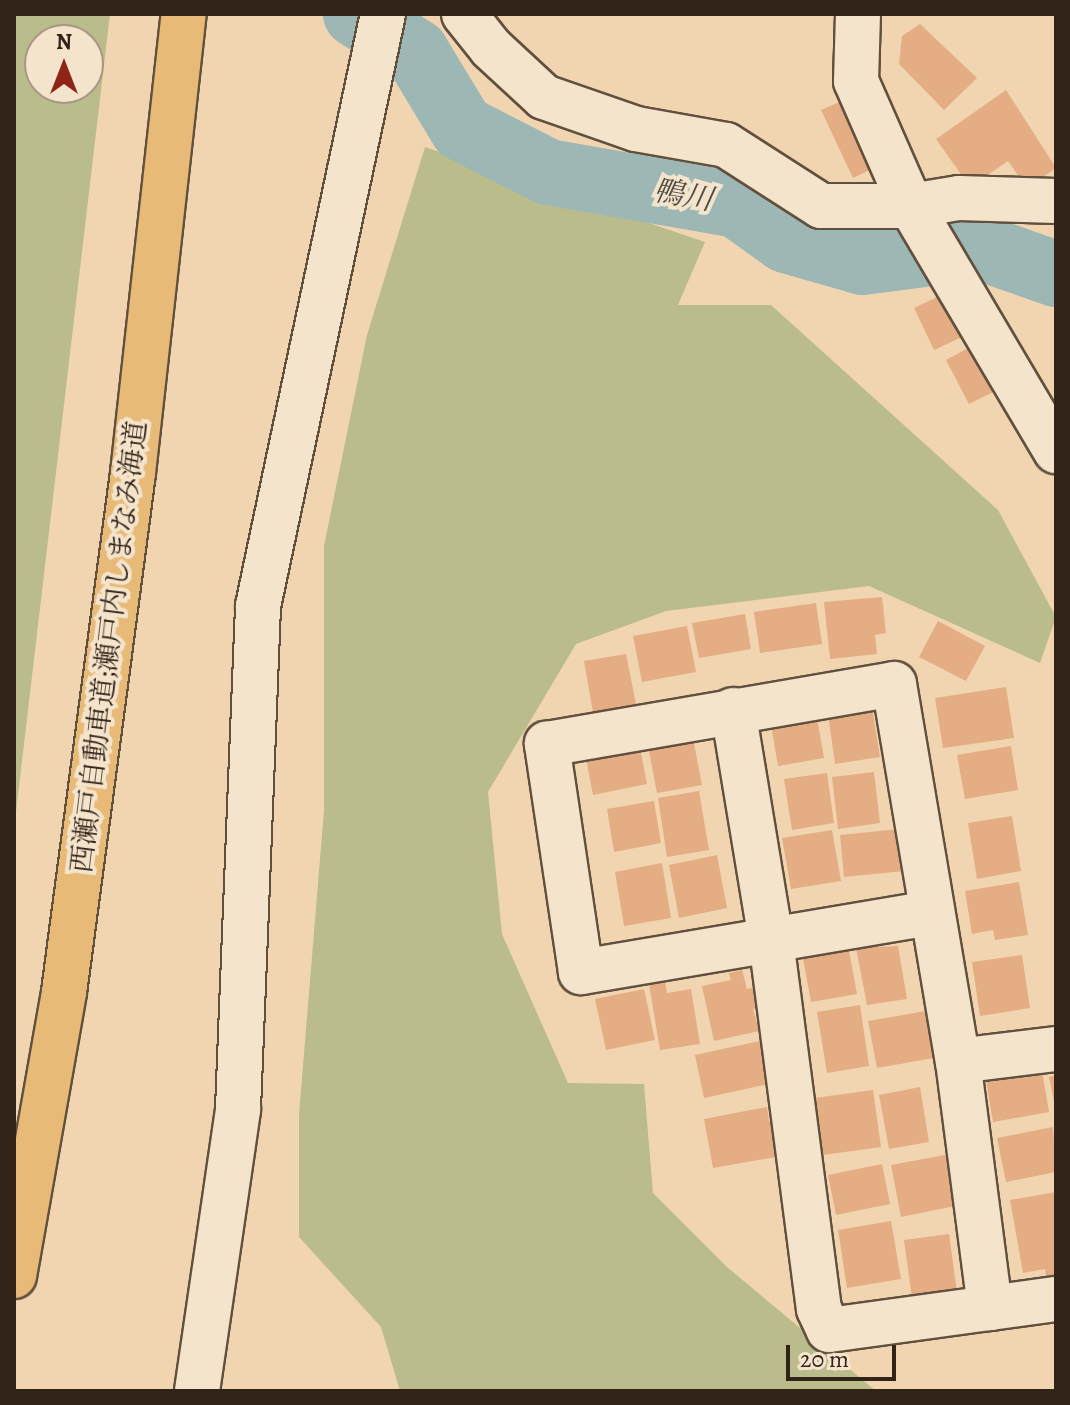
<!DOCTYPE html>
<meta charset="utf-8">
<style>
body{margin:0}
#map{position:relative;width:1070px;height:1405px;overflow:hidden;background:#f0d5b0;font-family:Alegreya,"Noto Serif JP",serif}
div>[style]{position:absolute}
.green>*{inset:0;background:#babd8b}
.river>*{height:66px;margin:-33px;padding:0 33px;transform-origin:33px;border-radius:33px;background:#9cb7b4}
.building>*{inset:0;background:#e5ad83}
.roads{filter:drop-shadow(2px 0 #61503e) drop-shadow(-2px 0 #61503e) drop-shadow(0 2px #61503e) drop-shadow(0 -2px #61503e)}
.minor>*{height:44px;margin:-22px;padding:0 22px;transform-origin:22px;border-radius:22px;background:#f5e4cc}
.highway>*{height:44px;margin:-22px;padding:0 22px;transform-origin:22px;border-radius:22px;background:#e8ba78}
span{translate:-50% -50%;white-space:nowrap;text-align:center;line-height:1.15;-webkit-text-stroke:8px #f5e4cc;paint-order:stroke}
.street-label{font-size:28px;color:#312318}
.water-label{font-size:30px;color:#514f47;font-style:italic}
.frame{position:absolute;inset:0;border:16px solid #312318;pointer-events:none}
.north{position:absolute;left:24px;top:24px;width:80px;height:80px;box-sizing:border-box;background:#f5e4cc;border:2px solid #a79784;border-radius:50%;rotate:0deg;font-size:22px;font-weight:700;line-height:32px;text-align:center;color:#312318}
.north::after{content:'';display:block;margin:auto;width:28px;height:36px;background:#8f2418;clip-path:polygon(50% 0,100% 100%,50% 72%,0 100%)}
.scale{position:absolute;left:786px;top:1345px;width:110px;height:36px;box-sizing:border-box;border:4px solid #312318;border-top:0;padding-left:10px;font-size:24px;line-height:28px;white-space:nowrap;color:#312318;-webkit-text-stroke:6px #f5e4cc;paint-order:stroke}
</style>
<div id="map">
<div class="green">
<div style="clip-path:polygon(evenodd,14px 14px,110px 14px,14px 829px,14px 14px,40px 40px,88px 40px,88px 88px,40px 88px,40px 40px)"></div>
<div style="clip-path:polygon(425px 147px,705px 242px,678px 305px,771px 305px,998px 510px,1056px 617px,1040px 663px,869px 586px,666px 611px,576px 644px,488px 792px,502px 934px,568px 1083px,644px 1084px,653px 1193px,727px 1267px,876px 1391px,400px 1391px,381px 1327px,299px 1237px,299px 1114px,324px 811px,324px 546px,367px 335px)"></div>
</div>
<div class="river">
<div style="left:356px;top:14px;width:71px;rotate:32.3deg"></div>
<div style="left:416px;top:52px;width:89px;rotate:58.8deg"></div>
<div style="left:462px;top:128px;width:97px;rotate:27.1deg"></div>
<div style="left:548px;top:172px;width:192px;rotate:9.9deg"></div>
<div style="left:737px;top:205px;width:60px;rotate:35.5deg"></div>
<div style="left:786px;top:240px;width:79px;rotate:16.1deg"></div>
<div style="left:862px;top:262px;width:118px;rotate:-7.3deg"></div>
<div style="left:979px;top:247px;width:82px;rotate:19.3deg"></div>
</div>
<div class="building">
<div style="clip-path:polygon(920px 24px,977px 78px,944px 110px,899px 64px,902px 36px)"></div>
<div style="clip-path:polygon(1006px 90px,1056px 168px,1027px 188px,1008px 161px,970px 187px,936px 139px)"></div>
<div style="clip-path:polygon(853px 96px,884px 163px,853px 178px,821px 110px)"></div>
<div style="clip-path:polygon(952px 290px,973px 332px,934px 350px,914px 308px)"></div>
<div style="clip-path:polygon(972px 346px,995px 391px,969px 404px,946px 360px)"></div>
<div style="clip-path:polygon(882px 597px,886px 633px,875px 635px,877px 654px,830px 659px,824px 602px)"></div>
<div style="clip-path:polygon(816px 603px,822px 644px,760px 653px,754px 612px)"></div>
<div style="clip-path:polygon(745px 614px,751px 649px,699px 658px,692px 623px)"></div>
<div style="clip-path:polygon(938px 621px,985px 646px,966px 681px,919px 657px)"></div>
<div style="clip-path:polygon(687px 626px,696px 672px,642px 682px,633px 636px)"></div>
<div style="clip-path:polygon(626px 654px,636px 704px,593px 712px,584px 661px)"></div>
<div style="clip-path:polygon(1006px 687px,1014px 738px,943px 748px,935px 698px)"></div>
<div style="clip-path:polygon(872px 707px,880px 757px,835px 764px,828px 714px)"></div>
<div style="clip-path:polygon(816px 712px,824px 758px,778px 766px,770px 719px)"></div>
<div style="clip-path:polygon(692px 733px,702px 785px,657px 793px,647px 741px)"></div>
<div style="clip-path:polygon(638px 737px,647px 784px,593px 795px,584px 748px)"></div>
<div style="clip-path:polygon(1011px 746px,1018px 790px,965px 799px,957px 755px)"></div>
<div style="clip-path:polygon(874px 772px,880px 823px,838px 829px,832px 777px)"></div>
<div style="clip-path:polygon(827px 773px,834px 823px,792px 830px,784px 779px)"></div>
<div style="clip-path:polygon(699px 791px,709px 850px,667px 857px,658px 798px)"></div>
<div style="clip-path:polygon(654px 801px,661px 843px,614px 852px,607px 809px)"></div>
<div style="clip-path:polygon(1012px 816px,1021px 871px,977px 879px,968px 823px)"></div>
<div style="clip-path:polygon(899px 829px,904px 871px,844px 877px,840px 835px)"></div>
<div style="clip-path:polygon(832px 830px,841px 881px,791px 889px,782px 838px)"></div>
<div style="clip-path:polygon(717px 855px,727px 908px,679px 918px,669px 865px)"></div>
<div style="clip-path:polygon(662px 863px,671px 918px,624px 926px,615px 872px)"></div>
<div style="clip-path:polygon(1019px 882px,1028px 935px,995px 940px,993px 930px,972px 934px,965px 891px)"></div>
<div style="clip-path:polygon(848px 945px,857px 994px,811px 1002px,802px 953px)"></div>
<div style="clip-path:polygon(898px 946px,907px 999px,867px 1005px,856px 948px)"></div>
<div style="clip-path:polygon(1022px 955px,1030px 1008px,980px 1016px,972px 962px)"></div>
<div style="clip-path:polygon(742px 970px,747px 989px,759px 986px,764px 1006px,753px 1009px,759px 1031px,714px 1041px,702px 986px,731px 980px,729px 973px)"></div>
<div style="clip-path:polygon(665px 981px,667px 993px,691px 989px,700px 1044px,660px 1050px,649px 984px)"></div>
<div style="clip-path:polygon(644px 989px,655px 1040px,606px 1050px,595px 999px)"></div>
<div style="clip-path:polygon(860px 1005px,869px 1066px,827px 1073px,817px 1012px)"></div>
<div style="clip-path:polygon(926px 1011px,934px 1058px,877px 1068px,868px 1021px)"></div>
<div style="clip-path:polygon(764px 1040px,773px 1083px,704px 1098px,695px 1055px)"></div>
<div style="clip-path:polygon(1042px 1071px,1049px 1112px,993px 1122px,986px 1080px)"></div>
<div style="clip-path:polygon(1056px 1075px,1056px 1105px,1055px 1106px,1049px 1077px)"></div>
<div style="clip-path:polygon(920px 1087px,929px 1142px,889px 1149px,879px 1095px)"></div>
<div style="clip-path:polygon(873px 1090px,881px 1147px,823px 1155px,814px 1098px)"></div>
<div style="clip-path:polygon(767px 1107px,769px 1121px,780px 1119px,787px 1155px,713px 1168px,704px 1119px)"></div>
<div style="clip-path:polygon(1053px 1127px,1056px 1172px,1006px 1182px,997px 1138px)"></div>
<div style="clip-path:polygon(950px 1154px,960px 1205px,901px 1217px,891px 1165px)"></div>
<div style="clip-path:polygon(882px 1164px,890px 1204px,836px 1215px,828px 1175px)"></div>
<div style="clip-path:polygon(1056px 1192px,1056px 1276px,1046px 1278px,1045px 1269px,1023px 1273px,1010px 1200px)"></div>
<div style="clip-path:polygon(891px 1221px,901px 1279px,847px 1288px,838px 1230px)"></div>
<div style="clip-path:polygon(949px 1234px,957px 1292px,912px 1298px,904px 1240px)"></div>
</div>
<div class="roads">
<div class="minor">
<div style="left:464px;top:14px;width:43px;rotate:51.5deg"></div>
<div style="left:491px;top:48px;width:72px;rotate:42.8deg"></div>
<div style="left:544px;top:97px;width:97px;rotate:19.2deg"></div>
<div style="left:636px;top:129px;width:91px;rotate:10.1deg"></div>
<div style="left:726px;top:145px;width:113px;rotate:32.7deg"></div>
<div style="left:821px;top:206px;width:90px"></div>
<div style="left:911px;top:206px;width:49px;rotate:-9.5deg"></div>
<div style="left:959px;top:198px;width:97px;rotate:1.8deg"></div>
<div style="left:858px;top:14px;width:67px;rotate:91.7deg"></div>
<div style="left:856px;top:81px;width:137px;rotate:66.3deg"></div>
<div style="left:911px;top:206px;width:285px;rotate:59.4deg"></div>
<div style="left:733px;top:710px;width:233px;rotate:80.6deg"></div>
<div style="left:771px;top:940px;width:372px;rotate:82.6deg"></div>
<div style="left:819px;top:1309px;width:23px;rotate:65deg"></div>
<div style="left:829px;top:1330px;width:162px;rotate:-7.8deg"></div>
<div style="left:930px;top:913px;width:354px;rotate:170.4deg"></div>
<div style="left:581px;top:972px;width:231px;rotate:-98.5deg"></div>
<div style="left:547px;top:744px;width:352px;rotate:-9.8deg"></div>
<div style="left:894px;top:684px;width:382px;rotate:80.4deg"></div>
<div style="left:958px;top:1061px;width:249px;rotate:82.6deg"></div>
<div style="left:990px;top:1308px;width:67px;rotate:-7.8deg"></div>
<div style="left:958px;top:1061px;width:99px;rotate:-7deg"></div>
<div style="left:197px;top:1391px;width:285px;rotate:-81.7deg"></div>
<div style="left:238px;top:1109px;width:503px;rotate:-87.72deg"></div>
<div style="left:258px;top:606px;width:605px;rotate:-78.08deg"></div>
</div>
<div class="highway">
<div style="left:14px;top:1276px;width:288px;rotate:-80deg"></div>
<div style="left:64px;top:992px;width:524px;rotate:-82.43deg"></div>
<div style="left:133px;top:473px;width:462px;rotate:-83.7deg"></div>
</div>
</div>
<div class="street-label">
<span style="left:109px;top:647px;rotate:-83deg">西瀬戸自動車道;瀬戸内しまなみ海道</span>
</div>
<div class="water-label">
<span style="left:683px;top:195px;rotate:10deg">鴨川</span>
</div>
<div class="frame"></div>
<div class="north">N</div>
<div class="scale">20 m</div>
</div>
